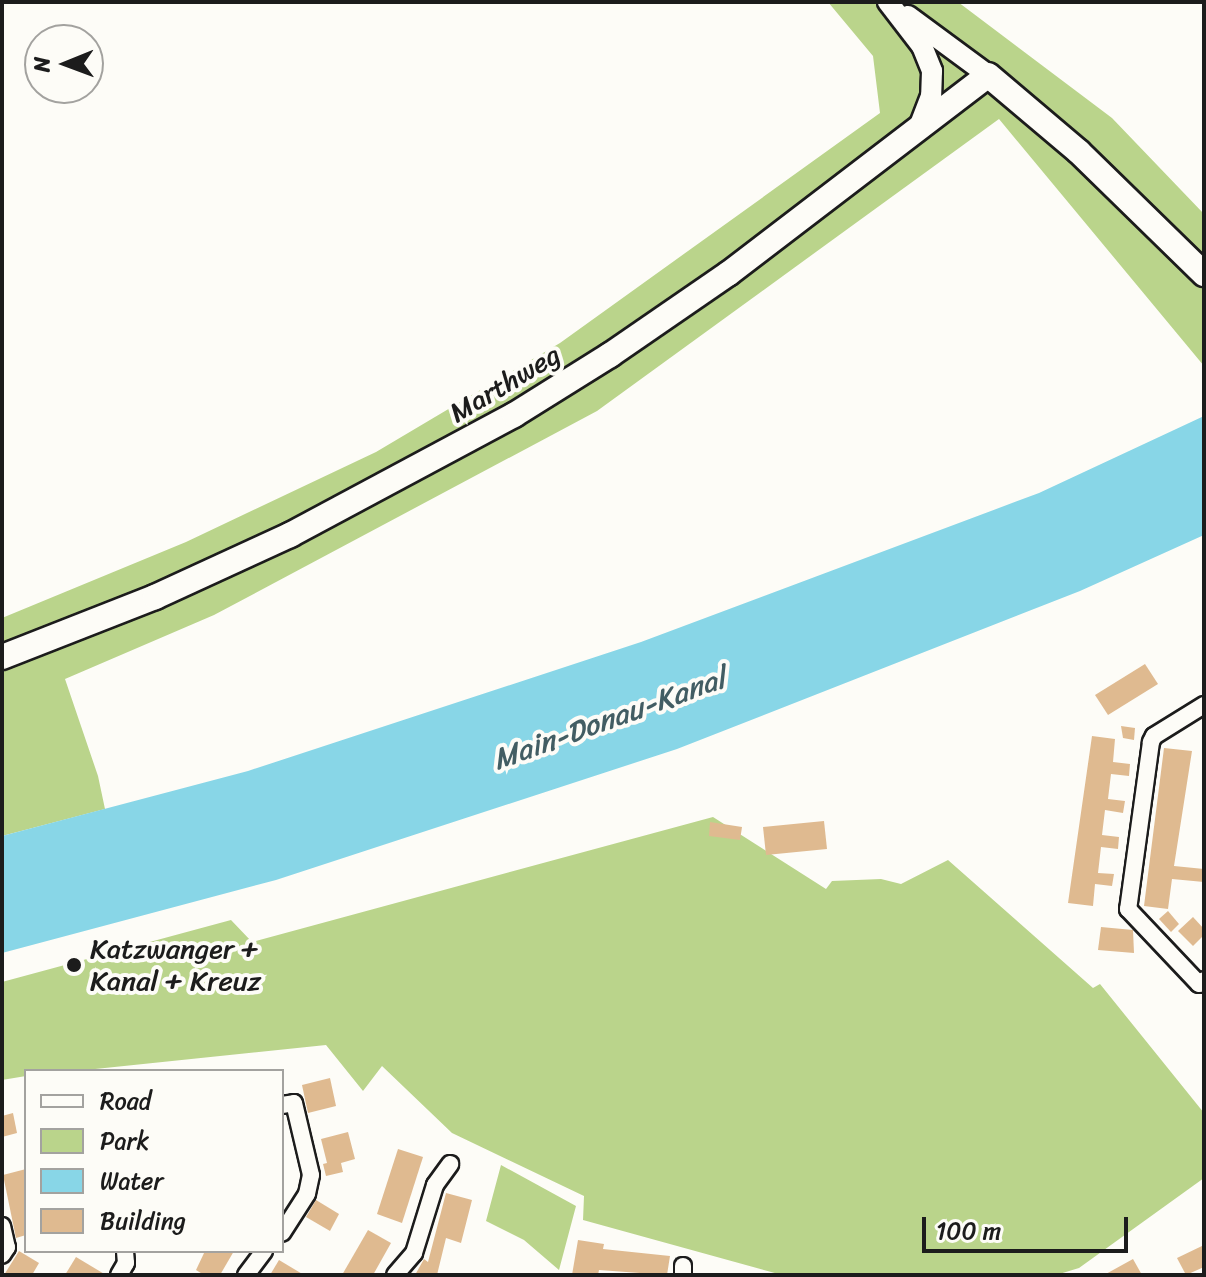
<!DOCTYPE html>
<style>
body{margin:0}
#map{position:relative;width:1206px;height:1277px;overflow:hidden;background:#fdfcf7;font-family:Sriracha,sans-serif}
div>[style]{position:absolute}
.green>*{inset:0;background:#bad48b}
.water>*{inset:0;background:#88d6e7}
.building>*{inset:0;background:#dfba90}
.roads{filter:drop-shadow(2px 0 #1c1c1c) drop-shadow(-2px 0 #1c1c1c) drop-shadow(0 2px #1c1c1c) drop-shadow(0 -2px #1c1c1c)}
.minor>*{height:16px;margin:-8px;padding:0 8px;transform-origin:8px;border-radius:8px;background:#fdfcf7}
.tertiary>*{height:20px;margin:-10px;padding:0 10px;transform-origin:10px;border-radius:10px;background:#fdfcf7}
.secondary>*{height:24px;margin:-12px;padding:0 12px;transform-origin:12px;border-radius:12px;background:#fdfcf7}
.dots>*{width:22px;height:22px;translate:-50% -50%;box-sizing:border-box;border:4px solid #fdfcf7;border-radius:50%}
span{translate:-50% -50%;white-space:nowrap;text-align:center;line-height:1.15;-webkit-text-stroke:8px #fdfcf7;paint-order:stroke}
.street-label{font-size:28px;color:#1c1c1c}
.poi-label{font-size:28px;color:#1c1c1c}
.left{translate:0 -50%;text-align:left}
.water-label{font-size:30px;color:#425d63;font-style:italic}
.frame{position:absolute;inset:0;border:4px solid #1c1c1c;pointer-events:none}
.legend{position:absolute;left:24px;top:1069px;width:260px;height:184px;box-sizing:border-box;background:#fdfcf7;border:2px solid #a3a29f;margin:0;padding:10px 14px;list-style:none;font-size:24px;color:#1c1c1c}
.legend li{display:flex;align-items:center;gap:16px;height:40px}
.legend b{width:40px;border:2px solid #a3a29f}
.north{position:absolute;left:24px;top:24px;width:80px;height:80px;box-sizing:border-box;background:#fdfcf7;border:2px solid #a3a29f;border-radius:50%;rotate:269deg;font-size:22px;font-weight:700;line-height:32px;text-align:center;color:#1c1c1c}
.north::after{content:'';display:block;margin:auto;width:28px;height:36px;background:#1c1c1c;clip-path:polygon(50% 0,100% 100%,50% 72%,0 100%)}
.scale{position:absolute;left:922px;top:1217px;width:206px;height:36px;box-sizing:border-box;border:4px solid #1c1c1c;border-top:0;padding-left:10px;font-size:24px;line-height:28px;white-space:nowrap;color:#1c1c1c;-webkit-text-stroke:6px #fdfcf7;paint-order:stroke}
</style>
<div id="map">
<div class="green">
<div style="clip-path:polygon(828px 2px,958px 2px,1112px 118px,1204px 214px,1204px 366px,999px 119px,597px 411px,214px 615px,65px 679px,98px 776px,105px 809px,2px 836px,2px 618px,186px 542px,376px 452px,560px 343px,880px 113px,873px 56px)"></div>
<div style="clip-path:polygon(713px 817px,826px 889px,832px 881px,881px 879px,901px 884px,948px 860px,1093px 988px,1100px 984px,1204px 1113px,1204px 1178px,1079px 1268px,1056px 1275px,782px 1275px,583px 1220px,584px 1196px,452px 1133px,382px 1066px,363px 1091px,326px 1045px,76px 1071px,26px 1071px,26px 1076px,2px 1080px,2px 982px,231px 920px,252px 942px)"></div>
<div style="clip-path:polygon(501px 1165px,576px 1206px,559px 1270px,524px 1240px,486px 1221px)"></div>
</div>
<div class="water">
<div style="clip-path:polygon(1204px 416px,1204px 535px,1080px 591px,677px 749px,276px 880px,2px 953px,2px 836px,248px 771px,641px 642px,1039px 493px)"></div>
</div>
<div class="building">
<div style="clip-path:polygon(1145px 664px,1158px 684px,1108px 715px,1095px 695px)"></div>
<div style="clip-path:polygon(1121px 726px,1135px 728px,1134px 740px,1123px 738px)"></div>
<div style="clip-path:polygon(1092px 736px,1115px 739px,1113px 762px,1130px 764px,1129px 776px,1111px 774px,1108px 799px,1125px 801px,1123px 813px,1105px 810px,1102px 835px,1119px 837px,1118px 849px,1101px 847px,1098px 873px,1114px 874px,1112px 886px,1095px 884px,1093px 906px,1068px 903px)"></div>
<div style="clip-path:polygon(1164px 748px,1192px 751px,1174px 866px,1204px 869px,1204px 882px,1172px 879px,1168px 909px,1144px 906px)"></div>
<div style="clip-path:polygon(824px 821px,827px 849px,766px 855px,763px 827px)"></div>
<div style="clip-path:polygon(710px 822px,742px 827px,740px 840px,709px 836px)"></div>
<div style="clip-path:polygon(1168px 911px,1179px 924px,1171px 932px,1159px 919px)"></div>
<div style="clip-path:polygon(1193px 917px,1204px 929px,1204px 935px,1193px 946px,1178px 931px)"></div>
<div style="clip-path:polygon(1101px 927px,1133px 930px,1134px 953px,1098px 950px)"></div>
<div style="clip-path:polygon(330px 1078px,336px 1106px,308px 1113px,302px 1085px)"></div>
<div style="clip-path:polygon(13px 1113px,17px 1133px,2px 1137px,2px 1116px)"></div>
<div style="clip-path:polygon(348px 1132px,355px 1159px,341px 1163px,343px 1172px,326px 1176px,323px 1164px,327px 1163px,321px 1139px)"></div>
<div style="clip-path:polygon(398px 1149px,423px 1157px,402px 1223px,377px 1214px)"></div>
<div style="clip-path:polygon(26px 1169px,26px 1235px,16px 1238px,3px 1175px)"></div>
<div style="clip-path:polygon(446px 1193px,472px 1200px,461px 1243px,446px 1238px,437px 1275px,415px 1275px,424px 1259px,428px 1262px)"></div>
<div style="clip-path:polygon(316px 1200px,339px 1214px,330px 1231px,306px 1217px)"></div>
<div style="clip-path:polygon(368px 1230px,391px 1243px,373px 1275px,342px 1275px)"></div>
<div style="clip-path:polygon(578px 1240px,604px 1244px,603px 1249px,670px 1256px,667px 1275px,599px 1270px,598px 1275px,572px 1275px)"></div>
<div style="clip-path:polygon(1204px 1245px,1204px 1267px,1186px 1275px,1177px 1258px)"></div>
<div style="clip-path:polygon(19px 1251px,39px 1263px,32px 1275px,4px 1275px)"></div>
<div style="clip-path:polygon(205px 1251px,234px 1251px,220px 1275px,204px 1275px,196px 1270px)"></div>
<div style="clip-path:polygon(76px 1257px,106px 1275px,65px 1275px)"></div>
<div style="clip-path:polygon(1133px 1259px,1142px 1275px,1104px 1275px)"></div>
<div style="clip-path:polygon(279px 1260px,304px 1275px,270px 1275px)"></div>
</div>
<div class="roads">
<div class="minor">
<div style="left:1204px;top:705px;width:59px;rotate:148.2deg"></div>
<div style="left:1154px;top:736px;width:7px;rotate:117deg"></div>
<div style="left:1151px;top:742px;width:169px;rotate:97.8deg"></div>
<div style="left:1128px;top:909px;width:103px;rotate:46.6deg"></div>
<div style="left:1199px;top:984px;width:6px;rotate:-39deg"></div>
<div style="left:282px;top:1105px;width:12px;rotate:-9deg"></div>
<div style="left:294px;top:1103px;width:74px;rotate:76.7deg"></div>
<div style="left:311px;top:1175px;width:19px;rotate:102deg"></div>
<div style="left:307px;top:1194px;width:46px;rotate:122.7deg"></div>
<div style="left:2px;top:1226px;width:22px;rotate:77deg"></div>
<div style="left:7px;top:1247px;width:9px;rotate:122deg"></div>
<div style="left:119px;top:1275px;width:14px;rotate:-60deg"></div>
<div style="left:126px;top:1263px;width:12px;rotate:-95deg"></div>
<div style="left:246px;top:1275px;width:30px;rotate:-53deg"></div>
<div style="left:395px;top:1275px;width:29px;rotate:-49deg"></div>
<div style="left:414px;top:1253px;width:71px;rotate:-72.8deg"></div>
<div style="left:435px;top:1185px;width:26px;rotate:-54deg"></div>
<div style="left:683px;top:1275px;width:9px;rotate:-90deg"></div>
</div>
<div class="tertiary">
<div style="left:888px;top:2px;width:56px;rotate:52.3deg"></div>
<div style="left:922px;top:46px;width:27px;rotate:68deg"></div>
<div style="left:932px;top:71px;width:25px;rotate:92deg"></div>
<div style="left:931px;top:96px;width:36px;rotate:111deg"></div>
<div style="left:908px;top:16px;width:99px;rotate:36.4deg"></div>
</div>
<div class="secondary">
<div style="left:2px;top:657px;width:164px;rotate:-21.4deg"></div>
<div style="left:155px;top:597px;width:149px;rotate:-24.7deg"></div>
<div style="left:290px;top:535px;width:254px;rotate:-28.2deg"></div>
<div style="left:514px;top:415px;width:113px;rotate:-32deg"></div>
<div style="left:610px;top:355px;width:143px;rotate:-34.5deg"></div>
<div style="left:728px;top:274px;width:327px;rotate:-37.4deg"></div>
<div style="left:988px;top:75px;width:119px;rotate:40.2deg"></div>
<div style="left:1079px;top:152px;width:175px;rotate:44.3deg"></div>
</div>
</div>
<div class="dots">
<div style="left:74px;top:965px;background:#1c1c1c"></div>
</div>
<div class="street-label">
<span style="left:505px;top:384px;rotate:-31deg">Marthweg</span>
</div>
<div class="poi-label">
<span class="left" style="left:90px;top:965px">Katzwanger +<br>Kanal + Kreuz</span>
</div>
<div class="water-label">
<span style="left:609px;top:719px;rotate:-20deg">Main-Donau-Kanal</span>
</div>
<div class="frame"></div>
<ul class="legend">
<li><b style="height:10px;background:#fdfcf7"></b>Road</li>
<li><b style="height:22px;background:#bad48b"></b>Park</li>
<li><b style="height:22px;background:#88d6e7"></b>Water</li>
<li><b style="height:22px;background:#dfba90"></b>Building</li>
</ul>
<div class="north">N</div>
<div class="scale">100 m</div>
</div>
